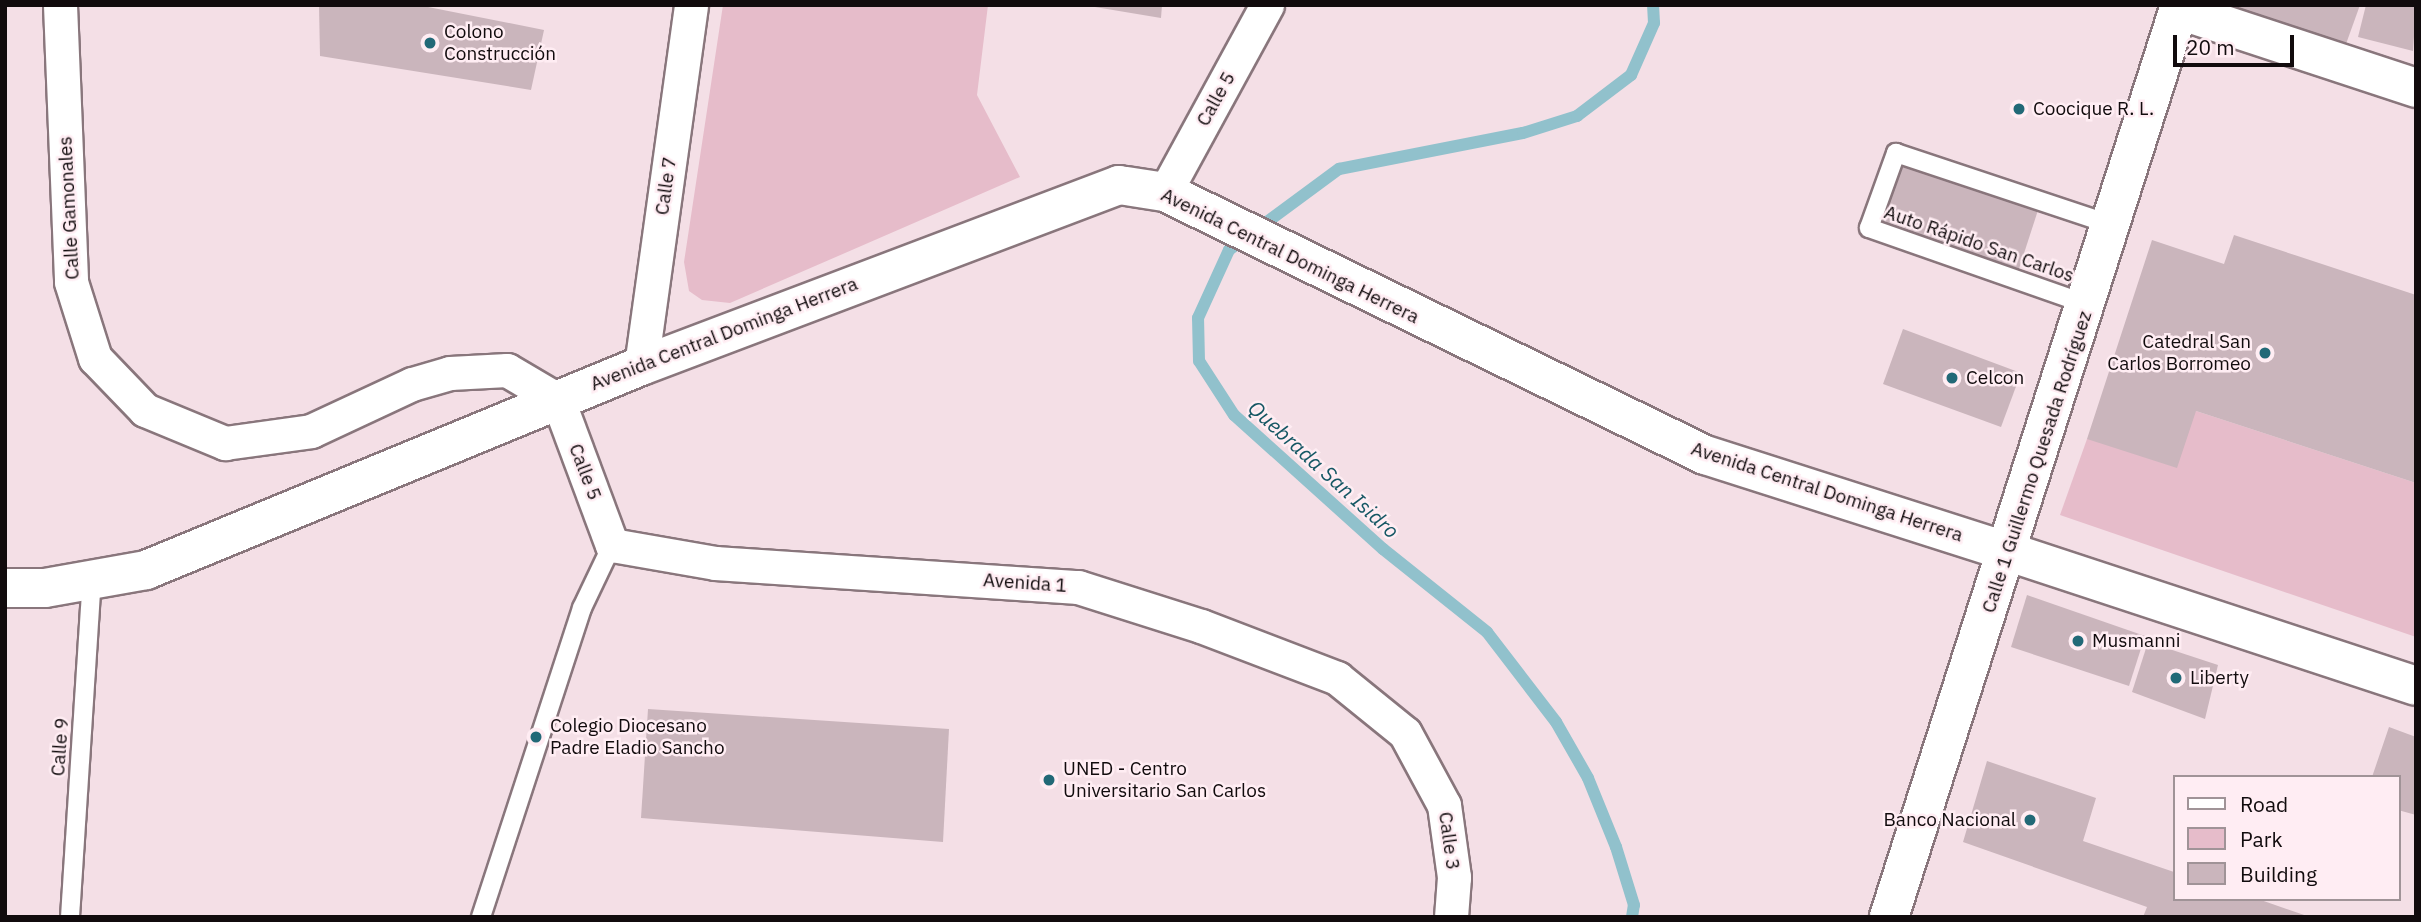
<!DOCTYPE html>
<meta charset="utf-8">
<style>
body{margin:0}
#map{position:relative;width:2421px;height:922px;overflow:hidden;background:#f4dfe6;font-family:"IBM Plex Sans",sans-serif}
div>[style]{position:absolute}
.green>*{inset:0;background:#e6bcca}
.stream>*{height:12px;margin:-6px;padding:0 6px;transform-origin:6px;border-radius:6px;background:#91c1cc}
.building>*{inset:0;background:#cab5bc}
.roads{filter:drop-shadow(2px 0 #89767c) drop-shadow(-2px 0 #89767c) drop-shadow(0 2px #89767c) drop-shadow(0 -2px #89767c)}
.service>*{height:18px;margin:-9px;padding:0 9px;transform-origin:9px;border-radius:9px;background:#fff}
.minor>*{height:33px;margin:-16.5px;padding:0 16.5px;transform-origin:16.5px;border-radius:16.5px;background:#fff}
.tertiary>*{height:38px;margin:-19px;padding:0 19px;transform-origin:19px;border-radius:19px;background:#fff}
.secondary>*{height:38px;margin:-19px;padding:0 19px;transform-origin:19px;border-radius:19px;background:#fff}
.dots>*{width:19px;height:19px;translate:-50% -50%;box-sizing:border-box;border:4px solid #ffedf3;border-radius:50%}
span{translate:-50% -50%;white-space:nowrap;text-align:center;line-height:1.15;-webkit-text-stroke:5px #ffedf3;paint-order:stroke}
.poi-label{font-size:19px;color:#110b0d}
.left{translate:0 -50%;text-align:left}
.right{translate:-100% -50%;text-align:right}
.street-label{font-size:19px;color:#110b0d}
.water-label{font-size:21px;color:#155764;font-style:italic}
.frame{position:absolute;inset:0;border:7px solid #110b0d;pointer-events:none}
.legend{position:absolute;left:2173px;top:775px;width:228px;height:126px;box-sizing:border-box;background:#ffedf3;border:2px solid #a09397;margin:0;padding:9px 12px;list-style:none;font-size:21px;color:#110b0d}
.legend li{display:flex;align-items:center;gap:14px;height:35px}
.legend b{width:35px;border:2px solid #a09397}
.scale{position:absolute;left:2173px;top:35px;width:121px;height:32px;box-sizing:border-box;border:4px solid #110b0d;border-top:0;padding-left:9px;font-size:21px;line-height:24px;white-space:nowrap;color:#110b0d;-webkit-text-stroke:5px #ffedf3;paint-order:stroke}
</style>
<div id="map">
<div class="green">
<div style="clip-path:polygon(723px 5px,988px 5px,977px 95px,1020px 177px,730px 303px,702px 300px,689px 291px,684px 262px)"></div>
<div style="clip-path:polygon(2196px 411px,2416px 483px,2416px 637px,2060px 515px,2087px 439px)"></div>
</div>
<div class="stream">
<div style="left:1632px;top:917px;width:12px;rotate:-81deg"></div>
<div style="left:1634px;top:905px;width:61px;rotate:-107.2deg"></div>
<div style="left:1616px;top:847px;width:74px;rotate:-112.1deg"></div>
<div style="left:1588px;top:778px;width:64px;rotate:-119.7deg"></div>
<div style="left:1556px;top:722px;width:113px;rotate:-127.5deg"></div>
<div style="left:1487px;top:632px;width:133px;rotate:-141.4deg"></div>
<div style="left:1383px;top:549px;width:200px;rotate:-138deg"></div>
<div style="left:1234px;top:415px;width:64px;rotate:-122.9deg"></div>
<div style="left:1199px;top:361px;width:43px;rotate:-91.3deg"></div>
<div style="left:1198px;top:318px;width:75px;rotate:-65.5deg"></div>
<div style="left:1229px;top:250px;width:137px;rotate:-36.4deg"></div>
<div style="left:1339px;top:169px;width:187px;rotate:-11.1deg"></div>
<div style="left:1523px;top:133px;width:57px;rotate:-17.5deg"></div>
<div style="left:1577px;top:116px;width:68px;rotate:-37.2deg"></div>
<div style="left:1631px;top:75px;width:57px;rotate:-66.1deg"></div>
<div style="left:1654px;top:23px;width:18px;rotate:-93deg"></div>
</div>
<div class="building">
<div style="clip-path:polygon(319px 5px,418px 5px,544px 30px,531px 90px,320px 56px)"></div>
<div style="clip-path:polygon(1083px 5px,1162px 5px,1161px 18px)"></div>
<div style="clip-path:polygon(2241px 5px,2360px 5px,2346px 44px,2239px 10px)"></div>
<div style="clip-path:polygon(2366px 5px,2416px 5px,2413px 51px,2358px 37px)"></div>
<div style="clip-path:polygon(1905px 152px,2039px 207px,2017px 275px,1877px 233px)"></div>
<div style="clip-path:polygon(2234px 235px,2416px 295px,2416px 483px,2196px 411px,2177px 468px,2087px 439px,2152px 240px,2224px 264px)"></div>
<div style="clip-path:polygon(1903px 329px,2021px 373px,2001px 427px,1883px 384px)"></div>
<div style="clip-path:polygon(2027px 595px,2145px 636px,2129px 686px,2011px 647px)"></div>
<div style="clip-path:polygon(2148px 642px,2218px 665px,2205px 719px,2132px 692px)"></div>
<div style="clip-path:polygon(648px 709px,949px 729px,943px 842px,641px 818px)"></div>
<div style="clip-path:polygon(2389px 727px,2416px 737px,2416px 815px,2398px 810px,2398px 777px,2372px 777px)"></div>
<div style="clip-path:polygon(1987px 761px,2096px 798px,2083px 841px,2174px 872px,2174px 899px,2258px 899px,2310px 917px,2143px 917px,2147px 907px,1963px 842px)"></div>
</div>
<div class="roads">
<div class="service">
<div style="left:2086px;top:304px;width:230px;rotate:-160.7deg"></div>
<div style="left:1869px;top:228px;width:80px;rotate:-70.2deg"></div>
<div style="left:1896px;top:153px;width:228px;rotate:18.4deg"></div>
<div style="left:70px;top:917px;width:339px;rotate:-86.3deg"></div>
<div style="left:481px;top:917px;width:325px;rotate:-71.9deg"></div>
<div style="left:582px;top:608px;width:70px;rotate:-64.5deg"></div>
</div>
<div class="minor">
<div style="left:60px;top:5px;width:277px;rotate:87.7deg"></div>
<div style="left:71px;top:282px;width:80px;rotate:72.5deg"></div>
<div style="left:95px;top:358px;width:72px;rotate:46.1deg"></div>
<div style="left:145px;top:410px;width:87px;rotate:22.4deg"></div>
<div style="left:225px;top:443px;width:87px;rotate:-7.9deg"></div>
<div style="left:311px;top:431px;width:111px;rotate:-25deg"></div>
<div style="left:412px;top:384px;width:40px;rotate:-16deg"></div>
<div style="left:450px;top:373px;width:57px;rotate:-3deg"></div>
<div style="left:507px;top:370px;width:59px;rotate:30.5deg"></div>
<div style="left:558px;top:400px;width:155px;rotate:69.6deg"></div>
<div style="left:612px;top:545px;width:105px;rotate:9.9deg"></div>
<div style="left:715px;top:563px;width:364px;rotate:3.8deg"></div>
<div style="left:1078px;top:587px;width:129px;rotate:17.6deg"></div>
<div style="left:1201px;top:626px;width:146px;rotate:20.9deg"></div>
<div style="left:1337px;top:678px;width:87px;rotate:39deg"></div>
<div style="left:1405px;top:733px;width:82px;rotate:61.6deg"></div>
<div style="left:1444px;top:805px;width:73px;rotate:82.1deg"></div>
<div style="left:1454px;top:877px;width:40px;rotate:94.3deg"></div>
<div style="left:1165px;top:192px;width:213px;rotate:-61.4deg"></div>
<div style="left:641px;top:366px;width:364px;rotate:-82.1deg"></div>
</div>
<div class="tertiary">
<div style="left:2179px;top:10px;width:250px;rotate:18.2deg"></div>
<div style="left:2009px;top:552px;width:428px;rotate:18.2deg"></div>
</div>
<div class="secondary">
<div style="left:5px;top:588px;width:40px"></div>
<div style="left:45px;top:588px;width:103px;rotate:-10.1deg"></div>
<div style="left:146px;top:570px;width:535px;rotate:-22.4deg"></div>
<div style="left:641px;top:366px;width:511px;rotate:-20.74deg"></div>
<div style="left:1119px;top:185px;width:47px;rotate:8.7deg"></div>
<div style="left:1165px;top:192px;width:601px;rotate:25.97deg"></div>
<div style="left:1705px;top:455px;width:319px;rotate:17.7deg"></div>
<div style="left:1889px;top:917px;width:957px;rotate:-72.3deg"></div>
</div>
</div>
<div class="dots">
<div style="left:430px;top:43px;background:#226977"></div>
<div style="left:2019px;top:109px;background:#226977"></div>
<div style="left:2265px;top:353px;background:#226977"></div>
<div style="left:1952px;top:378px;background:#226977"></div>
<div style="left:2078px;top:641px;background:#226977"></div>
<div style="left:2176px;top:678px;background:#226977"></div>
<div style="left:536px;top:737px;background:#226977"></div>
<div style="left:1049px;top:780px;background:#226977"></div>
<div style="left:2030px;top:820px;background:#226977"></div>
</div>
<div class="poi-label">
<span class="left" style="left:444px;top:43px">Colono<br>Construcción</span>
<span class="left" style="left:2033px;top:109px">Coocique R. L.</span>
<span class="right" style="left:2251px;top:353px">Catedral San<br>Carlos Borromeo</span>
<span class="left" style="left:1966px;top:378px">Celcon</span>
<span class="left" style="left:2092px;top:641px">Musmanni</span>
<span class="left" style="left:2190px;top:678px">Liberty</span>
<span class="left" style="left:550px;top:737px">Colegio Diocesano<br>Padre Eladio Sancho</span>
<span class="left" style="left:1063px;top:780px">UNED - Centro<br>Universitario San Carlos</span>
<span class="right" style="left:2016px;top:820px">Banco Nacional</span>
</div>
<div class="street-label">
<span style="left:1216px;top:99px;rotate:-61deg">Calle 5</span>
<span style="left:666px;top:186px;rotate:-82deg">Calle 7</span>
<span style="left:69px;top:208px;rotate:-93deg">Calle Gamonales</span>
<span style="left:1979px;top:244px;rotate:19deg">Auto Rápido San Carlos</span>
<span style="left:1290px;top:256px;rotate:26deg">Avenida Central Dominga Herrera</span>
<span style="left:724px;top:334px;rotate:-21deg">Avenida Central Dominga Herrera</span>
<span style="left:2037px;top:462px;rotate:-72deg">Calle 1 Guillermo Quesada Rodríguez</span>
<span style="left:585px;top:472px;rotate:69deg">Calle 5</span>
<span style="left:1827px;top:492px;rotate:18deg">Avenida Central Dominga Herrera</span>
<span style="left:1025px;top:583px;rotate:4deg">Avenida 1</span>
<span style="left:60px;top:747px;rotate:-86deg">Calle 9</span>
<span style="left:1449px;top:841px;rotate:82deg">Calle 3</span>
</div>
<div class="water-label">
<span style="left:1324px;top:469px;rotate:42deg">Quebrada San Isidro</span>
</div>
<div class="frame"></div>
<ul class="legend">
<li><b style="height:9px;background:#fff"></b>Road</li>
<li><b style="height:19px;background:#e6bcca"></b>Park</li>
<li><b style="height:19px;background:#cab5bc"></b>Building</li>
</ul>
<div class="scale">20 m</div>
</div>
